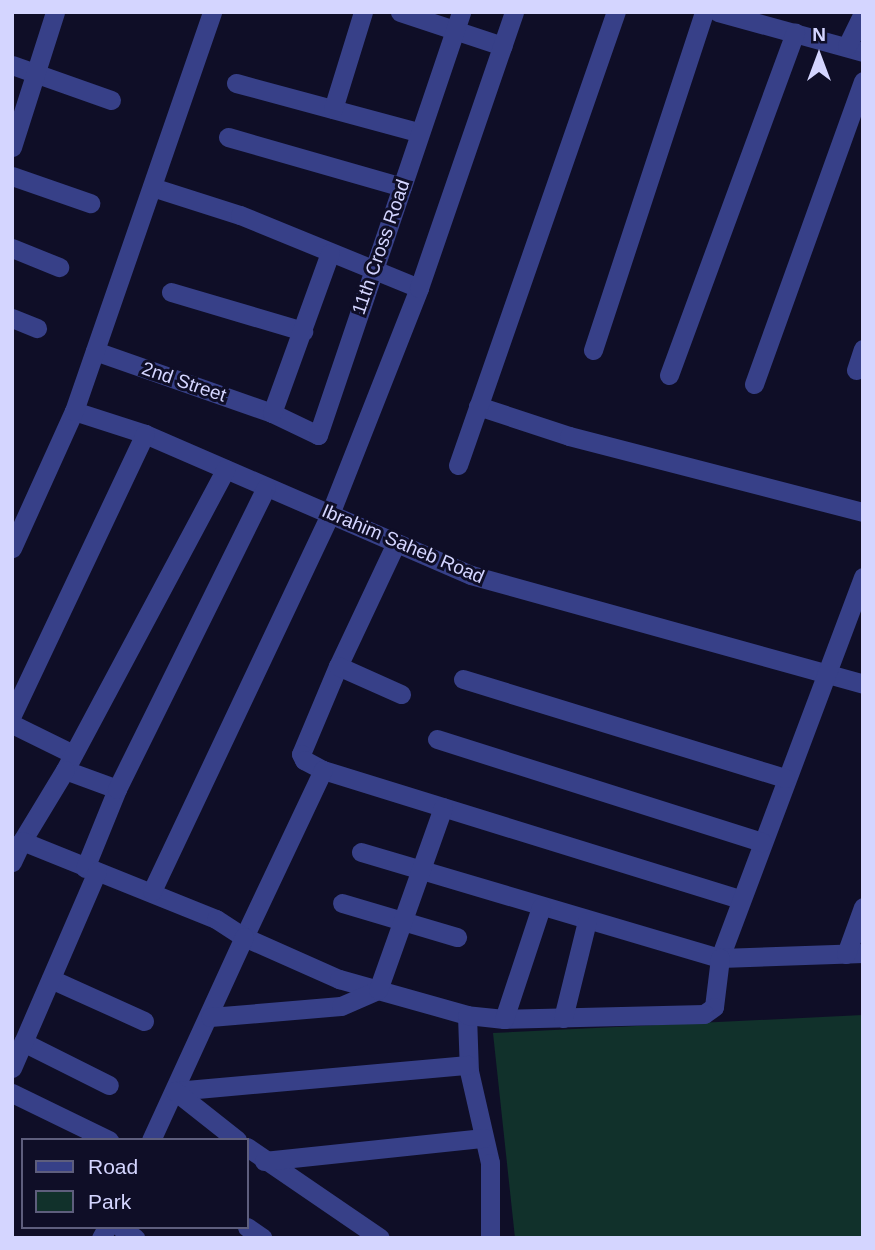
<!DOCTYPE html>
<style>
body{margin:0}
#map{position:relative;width:875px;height:1250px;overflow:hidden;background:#0f0e27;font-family:Arial,sans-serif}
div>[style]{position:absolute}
.green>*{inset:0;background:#11312b}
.minor>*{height:19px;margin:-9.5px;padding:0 9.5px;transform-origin:9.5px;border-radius:9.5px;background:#374088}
span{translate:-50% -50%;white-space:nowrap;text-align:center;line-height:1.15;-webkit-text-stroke:6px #0f0e27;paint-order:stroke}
.street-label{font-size:19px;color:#d4d5ff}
.frame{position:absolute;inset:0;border:14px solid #d4d5ff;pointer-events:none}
.legend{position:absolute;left:21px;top:1138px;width:228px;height:91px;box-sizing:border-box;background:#0f0e27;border:2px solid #5e5e7d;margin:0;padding:9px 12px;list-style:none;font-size:21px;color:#d4d5ff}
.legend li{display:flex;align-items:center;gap:14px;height:35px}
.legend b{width:35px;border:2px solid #5e5e7d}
.north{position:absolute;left:784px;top:21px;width:70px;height:70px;-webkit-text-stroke:5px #0f0e27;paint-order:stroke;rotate:0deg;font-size:19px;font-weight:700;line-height:28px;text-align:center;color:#d4d5ff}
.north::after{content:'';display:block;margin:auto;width:24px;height:32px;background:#d4d5ff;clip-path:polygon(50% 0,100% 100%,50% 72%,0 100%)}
</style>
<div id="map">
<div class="green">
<div style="clip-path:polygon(863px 1015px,863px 1238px,515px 1238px,493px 1033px)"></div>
</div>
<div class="minor">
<div style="left:400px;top:12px;width:108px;rotate:18.3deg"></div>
<div style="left:718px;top:12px;width:150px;rotate:15.4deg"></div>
<div style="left:847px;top:46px;width:37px;rotate:-64deg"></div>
<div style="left:12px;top:65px;width:105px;rotate:19.5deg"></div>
<div style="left:236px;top:83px;width:188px;rotate:15.1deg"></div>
<div style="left:333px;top:109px;width:102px;rotate:-72.8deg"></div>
<div style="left:228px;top:137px;width:181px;rotate:16deg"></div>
<div style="left:12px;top:147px;width:142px;rotate:-72.3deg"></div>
<div style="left:12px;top:176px;width:83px;rotate:19.1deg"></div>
<div style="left:152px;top:187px;width:92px;rotate:17.7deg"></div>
<div style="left:240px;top:215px;width:193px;rotate:22.2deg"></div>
<div style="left:12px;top:248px;width:51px;rotate:22deg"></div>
<div style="left:171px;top:292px;width:138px;rotate:16.5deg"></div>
<div style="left:12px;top:318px;width:27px;rotate:22deg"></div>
<div style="left:593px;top:350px;width:356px;rotate:-71.8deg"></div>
<div style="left:95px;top:351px;width:188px;rotate:19.3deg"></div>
<div style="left:272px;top:413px;width:51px;rotate:25.6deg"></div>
<div style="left:318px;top:435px;width:447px;rotate:-71.3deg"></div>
<div style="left:856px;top:370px;width:22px;rotate:-72deg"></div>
<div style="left:669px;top:375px;width:365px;rotate:-69.8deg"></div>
<div style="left:754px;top:384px;width:322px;rotate:-70.2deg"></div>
<div style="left:478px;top:406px;width:96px;rotate:18.2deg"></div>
<div style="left:569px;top:436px;width:304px;rotate:14.5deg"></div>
<div style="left:74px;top:411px;width:75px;rotate:17.9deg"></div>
<div style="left:145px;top:434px;width:355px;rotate:23.4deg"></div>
<div style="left:471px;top:575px;width:407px;rotate:15.5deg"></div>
<div style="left:272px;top:413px;width:170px;rotate:-70.1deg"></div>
<div style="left:458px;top:465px;width:480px;rotate:-70.8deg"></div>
<div style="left:396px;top:543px;width:136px;rotate:115.2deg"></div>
<div style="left:338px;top:666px;width:95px;rotate:112.8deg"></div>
<div style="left:301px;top:754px;width:7px;rotate:63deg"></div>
<div style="left:304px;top:760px;width:21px;rotate:28deg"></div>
<div style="left:323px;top:770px;width:437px;rotate:17.2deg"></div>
<div style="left:12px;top:548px;width:150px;rotate:-65.7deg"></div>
<div style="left:74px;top:411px;width:422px;rotate:-70.9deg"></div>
<div style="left:863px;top:577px;width:407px;rotate:110.6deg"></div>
<div style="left:720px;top:958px;width:143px;rotate:-2deg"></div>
<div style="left:338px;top:666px;width:69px;rotate:24deg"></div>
<div style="left:463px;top:679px;width:337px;rotate:17.1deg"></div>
<div style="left:12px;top:715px;width:311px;rotate:-64.7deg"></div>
<div style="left:12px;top:724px;width:68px;rotate:26.2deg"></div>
<div style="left:437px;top:739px;width:341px;rotate:17.6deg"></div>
<div style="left:323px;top:770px;width:185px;rotate:115.3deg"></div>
<div style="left:244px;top:937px;width:104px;rotate:23.9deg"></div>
<div style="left:339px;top:979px;width:133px;rotate:15.7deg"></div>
<div style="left:467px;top:1015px;width:56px;rotate:88deg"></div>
<div style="left:469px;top:1071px;width:94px;rotate:77.1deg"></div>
<div style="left:490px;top:1163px;width:75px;rotate:90deg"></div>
<div style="left:117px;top:789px;width:55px;rotate:-159.9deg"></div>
<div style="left:65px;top:770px;width:341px;rotate:-61.9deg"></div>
<div style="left:22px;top:841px;width:83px;rotate:-58.8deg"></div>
<div style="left:361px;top:852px;width:374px;rotate:16.5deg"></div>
<div style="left:720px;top:958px;width:49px;rotate:97deg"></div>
<div style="left:714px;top:1007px;width:12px;rotate:145deg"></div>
<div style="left:704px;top:1014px;width:200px;rotate:178.6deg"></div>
<div style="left:504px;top:1019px;width:37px;rotate:-174deg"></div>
<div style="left:12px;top:862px;width:23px;rotate:-65deg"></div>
<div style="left:22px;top:841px;width:209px;rotate:21.9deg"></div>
<div style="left:216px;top:919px;width:33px;rotate:33deg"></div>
<div style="left:244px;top:937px;width:223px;rotate:114.6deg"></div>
<div style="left:85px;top:868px;width:85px;rotate:-67.9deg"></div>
<div style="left:117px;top:789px;width:336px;rotate:-63.7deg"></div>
<div style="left:152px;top:891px;width:417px;rotate:-64.7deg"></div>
<div style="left:330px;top:514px;width:243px;rotate:-68.5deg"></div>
<div style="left:419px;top:288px;width:292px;rotate:-71deg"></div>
<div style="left:342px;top:903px;width:120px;rotate:16.5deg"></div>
<div style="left:846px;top:954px;width:50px;rotate:-70.1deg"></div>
<div style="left:51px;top:979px;width:102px;rotate:24.3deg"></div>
<div style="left:210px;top:1017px;width:131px;rotate:-4.8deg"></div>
<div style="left:341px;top:1006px;width:40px;rotate:-23.4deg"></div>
<div style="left:378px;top:990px;width:194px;rotate:-70.4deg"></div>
<div style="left:563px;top:1018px;width:100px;rotate:-76.1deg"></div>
<div style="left:504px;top:1019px;width:118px;rotate:-71.7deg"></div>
<div style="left:23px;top:1042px;width:96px;rotate:26.6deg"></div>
<div style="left:12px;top:1068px;width:214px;rotate:-66.6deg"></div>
<div style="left:175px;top:1091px;width:294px;rotate:-5.1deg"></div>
<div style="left:175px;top:1091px;width:79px;rotate:38.3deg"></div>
<div style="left:12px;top:1093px;width:108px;rotate:25.9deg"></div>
<div style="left:247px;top:1147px;width:161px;rotate:34.4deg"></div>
<div style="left:264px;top:1161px;width:221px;rotate:-6deg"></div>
<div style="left:120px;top:1227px;width:19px;rotate:36deg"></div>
<div style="left:247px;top:1227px;width:19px;rotate:35deg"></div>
<div style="left:101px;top:1238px;width:13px;rotate:-61deg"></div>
</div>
<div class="street-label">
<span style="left:381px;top:247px;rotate:-71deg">11th Cross Road</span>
<span style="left:184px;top:382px;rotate:19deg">2nd Street</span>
<span style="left:403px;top:544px;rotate:23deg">Ibrahim Saheb Road</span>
</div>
<div class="frame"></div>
<ul class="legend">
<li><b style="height:9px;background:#374088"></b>Road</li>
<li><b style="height:19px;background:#11312b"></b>Park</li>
</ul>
<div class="north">N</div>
</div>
